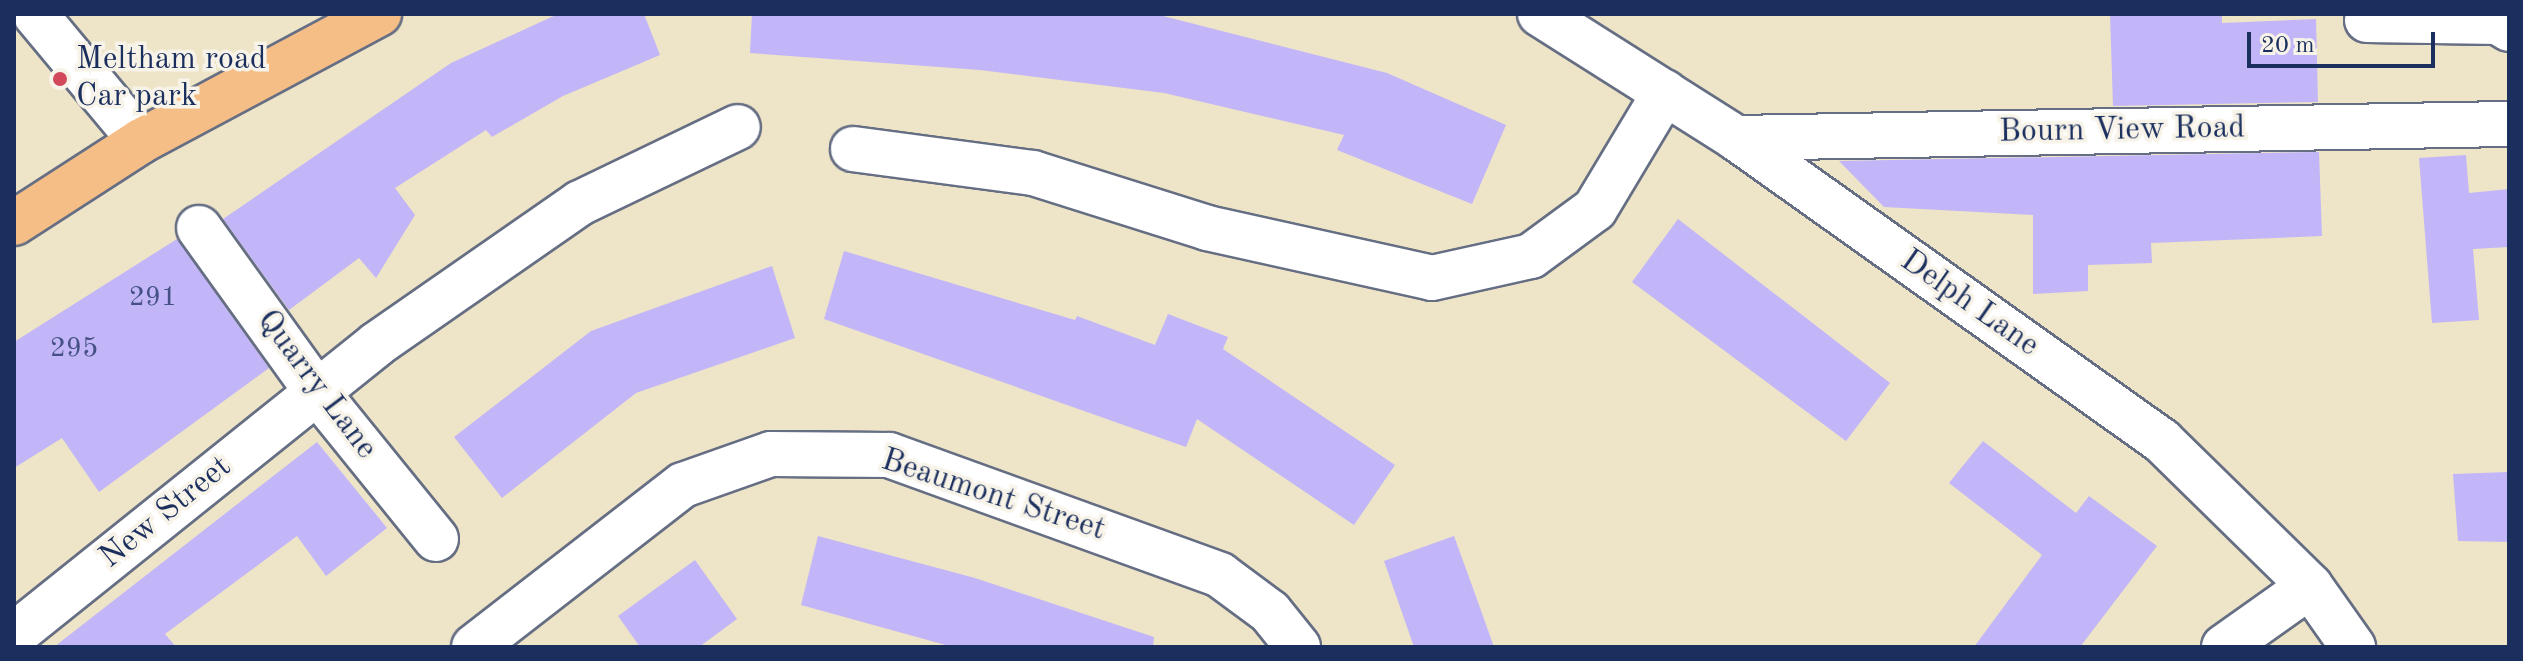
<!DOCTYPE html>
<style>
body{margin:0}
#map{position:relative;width:2523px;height:661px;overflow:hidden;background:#eee4c7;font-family:"Old Standard TT",serif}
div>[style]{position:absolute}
.building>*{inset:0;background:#c2b6f8}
.roads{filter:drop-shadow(2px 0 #656e83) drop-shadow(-2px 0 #656e83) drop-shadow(0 2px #656e83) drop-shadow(0 -2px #656e83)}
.minor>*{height:44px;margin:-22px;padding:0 22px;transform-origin:22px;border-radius:22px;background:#fff}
.major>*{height:44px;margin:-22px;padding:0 22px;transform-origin:22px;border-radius:22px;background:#f6be87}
.dots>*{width:22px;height:22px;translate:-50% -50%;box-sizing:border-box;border:4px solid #f7f3e8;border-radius:50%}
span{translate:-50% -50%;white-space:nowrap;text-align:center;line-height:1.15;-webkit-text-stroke:7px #f7f3e8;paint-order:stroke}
.number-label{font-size:28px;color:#455184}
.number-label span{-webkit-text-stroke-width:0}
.poi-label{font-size:32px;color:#1b2f5e}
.left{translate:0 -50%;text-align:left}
.street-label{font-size:32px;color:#1b2f5e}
.frame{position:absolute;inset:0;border:16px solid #1b2f5e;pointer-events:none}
.scale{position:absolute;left:2247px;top:32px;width:188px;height:36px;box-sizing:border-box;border:4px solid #1b2f5e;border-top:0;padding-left:10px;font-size:24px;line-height:28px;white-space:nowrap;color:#1b2f5e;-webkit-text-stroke:6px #f7f3e8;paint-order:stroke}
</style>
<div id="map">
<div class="building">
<div style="clip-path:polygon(558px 14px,644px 14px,660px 55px,563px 96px,492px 137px,486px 130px,395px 188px,415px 215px,376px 278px,359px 258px,289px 310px,223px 219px,451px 63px)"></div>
<div style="clip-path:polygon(752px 14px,1155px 14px,1387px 73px,1506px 125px,1472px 204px,1337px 150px,1344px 135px,1164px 93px,980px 70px,750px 53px)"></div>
<div style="clip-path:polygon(2110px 14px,2222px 14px,2222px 23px,2316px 19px,2318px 102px,2113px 106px)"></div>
<div style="clip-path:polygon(2319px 152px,2322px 236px,2151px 243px,2152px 263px,2088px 265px,2088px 291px,2033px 294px,2033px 215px,1884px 207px,1839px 161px)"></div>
<div style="clip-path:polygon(2466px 155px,2469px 193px,2509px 189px,2509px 247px,2473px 249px,2479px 320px,2432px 323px,2419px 158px)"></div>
<div style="clip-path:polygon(1678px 219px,1890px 383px,1846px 441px,1632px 282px)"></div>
<div style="clip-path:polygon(177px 239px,269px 368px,99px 492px,62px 438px,14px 468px,14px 342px)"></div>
<div style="clip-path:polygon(844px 251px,1075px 320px,1077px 316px,1155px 345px,1168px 314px,1228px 337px,1223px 349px,1395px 465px,1354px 525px,1197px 419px,1186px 447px,824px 319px)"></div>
<div style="clip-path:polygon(772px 266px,795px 338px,636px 393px,502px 498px,454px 437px,591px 331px)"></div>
<div style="clip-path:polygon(1983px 441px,2076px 513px,2089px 496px,2157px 546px,2080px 647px,1974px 647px,2042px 555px,1949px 483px)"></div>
<div style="clip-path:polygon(317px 442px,387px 528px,326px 576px,297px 536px,165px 634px,176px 647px,54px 647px)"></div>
<div style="clip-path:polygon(2509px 472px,2509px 542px,2458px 541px,2453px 474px)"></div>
<div style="clip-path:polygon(818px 536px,975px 578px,1154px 637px,1153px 647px,953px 647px,801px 605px)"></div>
<div style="clip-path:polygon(1454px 536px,1474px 591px,1494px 647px,1414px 647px,1384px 561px)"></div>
<div style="clip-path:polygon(695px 560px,737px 619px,699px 647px,640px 647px,618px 616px)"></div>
</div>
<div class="roads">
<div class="minor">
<div style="left:35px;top:14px;width:165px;rotate:50.2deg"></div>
<div style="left:1540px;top:14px;width:232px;rotate:32.3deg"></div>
<div style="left:1736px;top:138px;width:523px;rotate:35.42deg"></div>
<div style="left:2162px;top:441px;width:207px;rotate:44.4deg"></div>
<div style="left:2310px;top:586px;width:75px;rotate:54.8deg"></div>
<div style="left:2367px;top:20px;width:131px;rotate:0.9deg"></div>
<div style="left:2498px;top:22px;width:13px;rotate:32deg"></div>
<div style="left:1736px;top:138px;width:773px;rotate:-1.04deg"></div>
<div style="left:853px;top:149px;width:182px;rotate:7.6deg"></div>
<div style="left:1033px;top:173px;width:182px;rotate:17.5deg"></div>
<div style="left:1207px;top:228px;width:230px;rotate:12.5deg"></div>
<div style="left:1432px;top:278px;width:101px;rotate:-12.5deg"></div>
<div style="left:1531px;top:256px;width:79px;rotate:-36.3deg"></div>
<div style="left:1595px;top:209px;width:136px;rotate:-59.1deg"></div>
<div style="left:199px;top:228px;width:202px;rotate:54.3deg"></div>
<div style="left:317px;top:392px;width:189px;rotate:51deg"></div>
<div style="left:14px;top:635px;width:465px;rotate:-38.7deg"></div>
<div style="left:377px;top:344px;width:247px;rotate:-34.8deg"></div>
<div style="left:580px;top:203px;width:175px;rotate:-25.7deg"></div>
<div style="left:474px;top:647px;width:264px;rotate:-37.8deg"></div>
<div style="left:683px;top:485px;width:93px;rotate:-19.4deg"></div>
<div style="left:771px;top:454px;width:118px;rotate:0.5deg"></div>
<div style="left:889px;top:455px;width:352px;rotate:19.9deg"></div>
<div style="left:1220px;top:575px;width:62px;rotate:36.5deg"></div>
<div style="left:1270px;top:612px;width:45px;rotate:51.3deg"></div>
<div style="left:2224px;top:647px;width:105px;rotate:-35.3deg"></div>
</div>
<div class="major">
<div style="left:14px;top:223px;width:151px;rotate:-32.8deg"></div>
<div style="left:141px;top:141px;width:270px;rotate:-28.1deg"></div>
</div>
</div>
<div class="dots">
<div style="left:60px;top:79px;background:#d1495b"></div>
</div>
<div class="number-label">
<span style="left:153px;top:298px">291</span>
<span style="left:74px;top:349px">295</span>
</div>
<div class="poi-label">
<span class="left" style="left:76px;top:79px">Meltham road<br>Car park</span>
</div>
<div class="street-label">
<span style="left:2122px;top:131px;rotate:-1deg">Bourn View Road</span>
<span style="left:1969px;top:304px;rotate:35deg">Delph Lane</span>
<span style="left:316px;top:385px;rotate:53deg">Quarry Lane</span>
<span style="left:993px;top:496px;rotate:18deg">Beaumont Street</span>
<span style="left:166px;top:513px;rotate:-39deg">New Street</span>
</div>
<div class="frame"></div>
<div class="scale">20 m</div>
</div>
